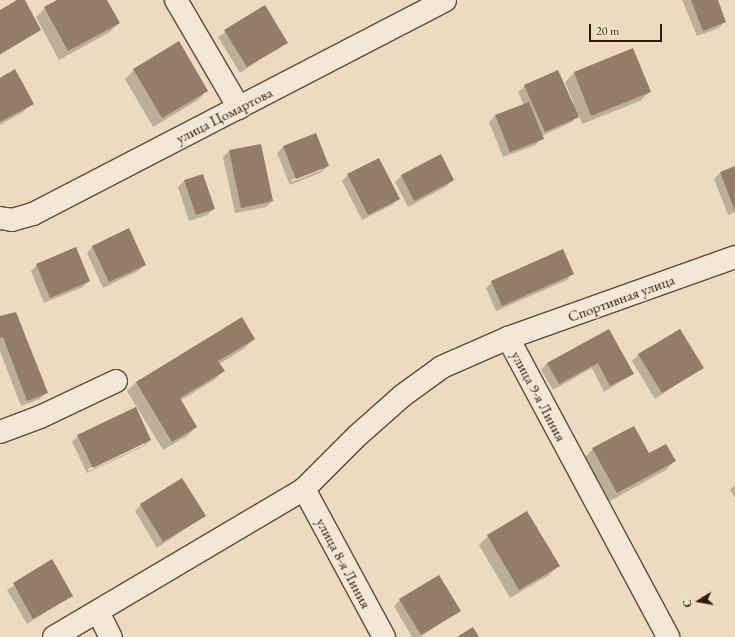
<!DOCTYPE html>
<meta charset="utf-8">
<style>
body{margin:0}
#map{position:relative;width:735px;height:637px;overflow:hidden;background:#ecdbc1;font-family:"EB Garamond",serif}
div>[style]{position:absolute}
.shadow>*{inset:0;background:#0003}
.building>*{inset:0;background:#927e68}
.roads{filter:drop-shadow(1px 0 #604a36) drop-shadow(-1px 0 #604a36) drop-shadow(0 1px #604a36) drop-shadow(0 -1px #604a36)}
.minor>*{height:22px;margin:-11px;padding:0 11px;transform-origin:11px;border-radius:11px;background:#f3e8d7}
span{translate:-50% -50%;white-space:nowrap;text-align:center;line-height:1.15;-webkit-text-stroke:3px #f3e8d7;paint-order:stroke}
.street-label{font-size:15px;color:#311a07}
.north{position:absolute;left:679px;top:581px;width:40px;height:40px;-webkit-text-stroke:3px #f3e8d7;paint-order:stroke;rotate:259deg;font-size:11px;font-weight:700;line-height:16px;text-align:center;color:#311a07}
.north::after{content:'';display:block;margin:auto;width:14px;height:18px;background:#311a07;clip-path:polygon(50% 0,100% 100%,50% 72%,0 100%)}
.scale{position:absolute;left:589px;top:24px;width:73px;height:18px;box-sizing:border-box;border:2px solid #311a07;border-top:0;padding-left:5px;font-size:12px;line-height:14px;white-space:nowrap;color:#311a07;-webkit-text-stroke:3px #f3e8d7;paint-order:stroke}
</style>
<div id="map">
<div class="shadow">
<div style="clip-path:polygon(19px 0,24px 0,40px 30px,0 55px,0 11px)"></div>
<div style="clip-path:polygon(59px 0,106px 0,119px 23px,110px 32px,59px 60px,36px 17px,45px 8px)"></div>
<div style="clip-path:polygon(682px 0,717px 0,725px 21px,719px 28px,697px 36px)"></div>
<div style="clip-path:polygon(265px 7px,286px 42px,240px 73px,218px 37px)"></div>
<div style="clip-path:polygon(134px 70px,207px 90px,198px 100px,153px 127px,125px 79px)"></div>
<div style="clip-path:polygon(574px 73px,649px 92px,640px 101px,582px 124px,579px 115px,572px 122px,542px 136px,536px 145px,503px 157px,489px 122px,495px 116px,524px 105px,518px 92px,525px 86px,574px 104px,565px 82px)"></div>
<div style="clip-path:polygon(0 79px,32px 103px,23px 112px,0 125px)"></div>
<div style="clip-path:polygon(evenodd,315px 134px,328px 165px,322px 172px,290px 185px,277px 153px,283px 147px,315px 134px,322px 168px,322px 170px,292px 182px,291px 180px,322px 168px)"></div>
<div style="clip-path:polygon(261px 145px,272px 201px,266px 207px,235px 213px,223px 157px,229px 151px)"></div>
<div style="clip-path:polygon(440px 156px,453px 180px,447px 186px,408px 207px,395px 182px,401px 176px)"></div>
<div style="clip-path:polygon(735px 167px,735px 212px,728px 215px,714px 179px,720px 173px)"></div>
<div style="clip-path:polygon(202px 175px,214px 209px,207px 215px,189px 221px,178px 187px,184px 181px)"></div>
<div style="clip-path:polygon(348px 175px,399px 198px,392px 205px,362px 220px,342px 181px)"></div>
<div style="clip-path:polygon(93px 246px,145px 265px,138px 271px,103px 288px,87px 253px)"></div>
<div style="clip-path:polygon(37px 265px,89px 281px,83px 287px,44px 303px,31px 271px)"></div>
<div style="clip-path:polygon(573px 273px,567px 280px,496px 311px,486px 288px,492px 282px)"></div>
<div style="clip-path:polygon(0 317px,46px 393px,40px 399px,21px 406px,0 351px)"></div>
<div style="clip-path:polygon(241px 319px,254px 339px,245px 348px,219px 364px,223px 371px,214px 380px,180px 401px,196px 427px,187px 436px,163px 450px,127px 391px,136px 382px)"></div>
<div style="clip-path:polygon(609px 330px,633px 374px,604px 392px,592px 368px,553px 390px,541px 370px,547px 363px)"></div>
<div style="clip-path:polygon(638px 355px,702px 368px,655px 399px,632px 361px)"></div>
<div style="clip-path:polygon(evenodd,78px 436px,150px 440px,144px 446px,87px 473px,72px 442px,78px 436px,144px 442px,144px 445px,89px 471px,88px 469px,144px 442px)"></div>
<div style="clip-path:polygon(593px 449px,649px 454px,674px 461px,666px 470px,608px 502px,584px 458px)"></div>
<div style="clip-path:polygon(735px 485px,735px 498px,730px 490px)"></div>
<div style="clip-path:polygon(141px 505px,204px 516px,157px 548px,135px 511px)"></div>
<div style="clip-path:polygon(488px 536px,558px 566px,549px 575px,510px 598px,479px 545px)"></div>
<div style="clip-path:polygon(52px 561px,72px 596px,27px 624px,7px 590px)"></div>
<div style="clip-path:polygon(400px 600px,459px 611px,420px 637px,412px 637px,394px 606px)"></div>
</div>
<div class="building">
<div style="clip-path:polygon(17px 0,25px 0,41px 30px,0 54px,0 10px)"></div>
<div style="clip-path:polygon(57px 0,107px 0,120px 23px,68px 51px,44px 7px)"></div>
<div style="clip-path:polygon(691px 0,718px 0,726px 22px,703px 31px)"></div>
<div style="clip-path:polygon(265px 5px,288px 43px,247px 67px,224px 30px)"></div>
<div style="clip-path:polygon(179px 41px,208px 91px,162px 118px,133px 69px)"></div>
<div style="clip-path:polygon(633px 48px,651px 92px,591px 116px,574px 72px)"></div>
<div style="clip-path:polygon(15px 69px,34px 104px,0 122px,0 78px)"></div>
<div style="clip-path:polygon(558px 70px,579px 117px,545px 132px,524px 85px)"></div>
<div style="clip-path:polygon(529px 102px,544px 139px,510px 152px,495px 115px)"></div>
<div style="clip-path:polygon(316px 133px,329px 166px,296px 179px,283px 146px)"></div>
<div style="clip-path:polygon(261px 144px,273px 201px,241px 208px,229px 150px)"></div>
<div style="clip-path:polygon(441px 154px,454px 180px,414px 201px,401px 175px)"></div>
<div style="clip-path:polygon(379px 158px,400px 199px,368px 215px,347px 174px)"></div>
<div style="clip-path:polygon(735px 166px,735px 211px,720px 172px)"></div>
<div style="clip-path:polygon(203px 174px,215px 209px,196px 215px,184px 180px)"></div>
<div style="clip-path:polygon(129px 228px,146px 265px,109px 282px,92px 246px)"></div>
<div style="clip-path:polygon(76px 247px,90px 281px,50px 298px,36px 264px)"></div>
<div style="clip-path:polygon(563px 249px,574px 274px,502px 306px,491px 281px)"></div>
<div style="clip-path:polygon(16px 312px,48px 393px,27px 401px,3px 337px,0 338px,0 316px)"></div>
<div style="clip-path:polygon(242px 317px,255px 339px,218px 361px,225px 371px,180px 398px,197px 427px,172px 442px,136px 382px)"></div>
<div style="clip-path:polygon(609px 329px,634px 374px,610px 386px,598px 363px,559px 384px,547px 363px)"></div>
<div style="clip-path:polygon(680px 329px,704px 368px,662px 393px,638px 354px)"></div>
<div style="clip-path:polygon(136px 407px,151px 440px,93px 468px,77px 435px)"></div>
<div style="clip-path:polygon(634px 426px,649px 453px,666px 444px,676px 461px,617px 493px,592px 448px)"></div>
<div style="clip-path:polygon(182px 478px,206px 516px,163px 542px,140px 504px)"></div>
<div style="clip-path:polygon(527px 511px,560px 566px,519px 590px,487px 535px)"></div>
<div style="clip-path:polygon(52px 559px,73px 596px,33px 619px,13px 583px)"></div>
<div style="clip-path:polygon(439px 575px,461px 611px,421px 635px,399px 599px)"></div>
<div style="clip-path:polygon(473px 627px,479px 637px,457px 637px)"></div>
</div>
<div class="roads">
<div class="minor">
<div style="left:176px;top:0;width:125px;rotate:59.7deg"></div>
<div style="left:0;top:218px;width:12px;rotate:9deg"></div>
<div style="left:12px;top:220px;width:22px;rotate:-16deg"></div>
<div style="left:33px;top:214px;width:464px;rotate:-27.4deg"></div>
<div style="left:508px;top:338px;width:241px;rotate:-19.6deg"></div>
<div style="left:0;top:432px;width:43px;rotate:-20.6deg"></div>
<div style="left:40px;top:417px;width:84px;rotate:-25.3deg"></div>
<div style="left:304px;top:489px;width:168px;rotate:61.6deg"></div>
<div style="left:98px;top:612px;width:28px;rotate:63deg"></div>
<div style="left:54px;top:637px;width:291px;rotate:-30.6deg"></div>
<div style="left:304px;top:489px;width:75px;rotate:-45deg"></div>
<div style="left:357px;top:436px;width:60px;rotate:-41.6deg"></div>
<div style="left:402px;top:396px;width:49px;rotate:-35.9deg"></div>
<div style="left:442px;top:367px;width:72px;rotate:-23.7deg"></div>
<div style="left:508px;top:338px;width:339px;rotate:61.8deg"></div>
</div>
</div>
<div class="street-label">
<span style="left:224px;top:115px;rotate:-27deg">улица Цомартова</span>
<span style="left:621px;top:298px;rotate:-20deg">Спортивная улица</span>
<span style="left:539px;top:396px;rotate:62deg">улица 9-я Линия</span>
<span style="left:344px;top:563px;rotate:62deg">улица 8-я Линия</span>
</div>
<div class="north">С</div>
<div class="scale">20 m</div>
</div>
